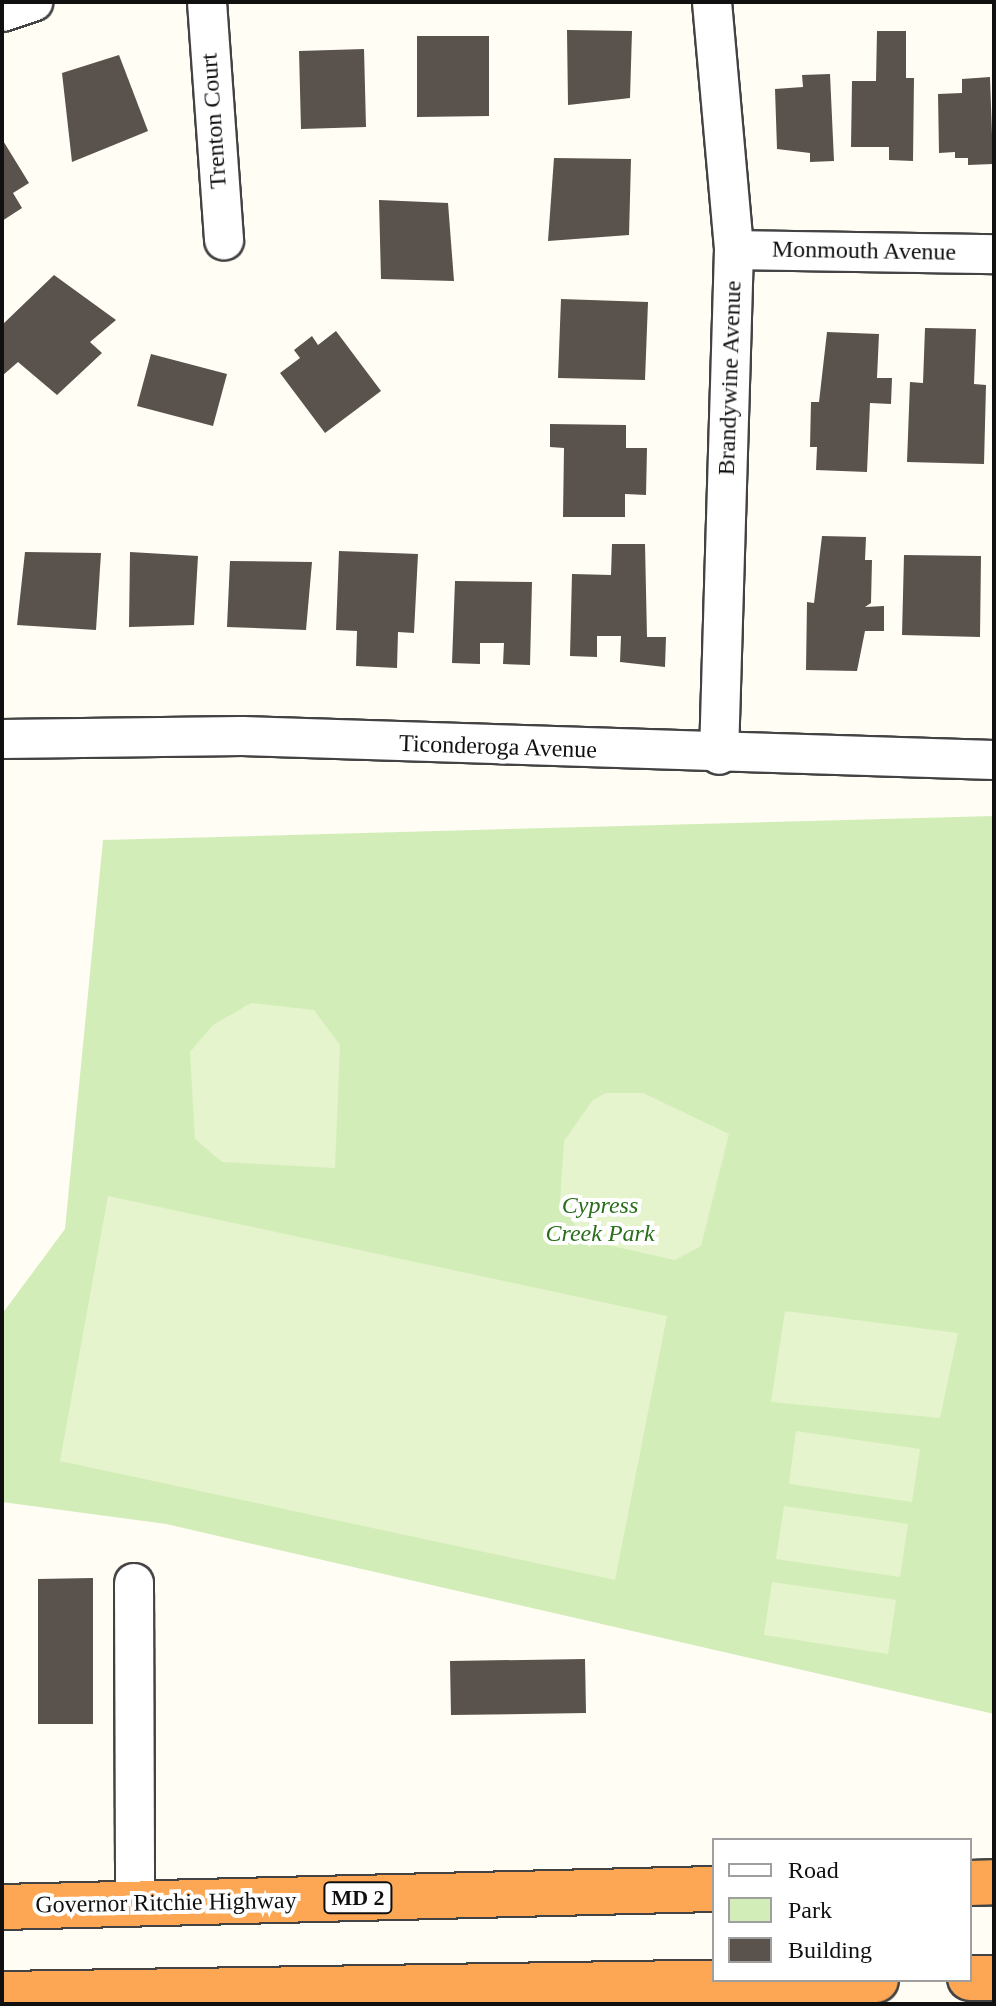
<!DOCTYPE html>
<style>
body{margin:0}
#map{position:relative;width:996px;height:2006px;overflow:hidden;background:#fffdf4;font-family:"Times New Roman",serif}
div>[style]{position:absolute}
.green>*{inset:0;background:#d3edb9}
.pitch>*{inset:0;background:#e5f4cc}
.building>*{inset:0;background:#5a524c}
.roads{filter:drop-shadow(2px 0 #434343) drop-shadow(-2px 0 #434343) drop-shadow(0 2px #434343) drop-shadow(0 -2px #434343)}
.minor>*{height:38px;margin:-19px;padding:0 19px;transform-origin:19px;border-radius:19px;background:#fff}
.highway>*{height:44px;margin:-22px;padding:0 22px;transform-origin:22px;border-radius:22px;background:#fda653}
span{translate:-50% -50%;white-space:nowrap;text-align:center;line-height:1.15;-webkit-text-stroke:8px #fff;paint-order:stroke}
.shield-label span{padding:2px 6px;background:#fff;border:2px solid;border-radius:6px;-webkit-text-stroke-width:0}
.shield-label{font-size:22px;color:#101010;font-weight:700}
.street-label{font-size:24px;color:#101010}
.park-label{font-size:24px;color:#296e1b;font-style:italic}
.frame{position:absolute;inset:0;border:4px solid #101010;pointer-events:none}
.legend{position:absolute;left:712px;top:1838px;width:260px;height:144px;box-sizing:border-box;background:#fff;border:2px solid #9f9f9f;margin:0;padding:10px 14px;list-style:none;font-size:24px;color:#101010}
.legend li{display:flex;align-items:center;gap:16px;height:40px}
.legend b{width:40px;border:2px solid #9f9f9f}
</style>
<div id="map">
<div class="green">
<div style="clip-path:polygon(994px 816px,994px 1714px,166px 1524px,2px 1502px,2px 1314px,65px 1229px,103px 840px)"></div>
</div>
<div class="pitch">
<div style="clip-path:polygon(251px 1003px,314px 1010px,340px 1045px,335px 1168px,222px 1162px,195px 1139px,190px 1052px,213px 1025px)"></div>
<div style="clip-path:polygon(606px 1093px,643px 1093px,729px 1134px,701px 1246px,675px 1260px,571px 1237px,575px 1225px,560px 1201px,564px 1141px,593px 1100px)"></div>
<div style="clip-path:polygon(108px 1196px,667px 1316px,615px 1580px,60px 1461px)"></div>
<div style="clip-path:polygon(785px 1311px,958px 1333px,940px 1418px,771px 1402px)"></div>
<div style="clip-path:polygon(796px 1431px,920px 1449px,912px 1502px,789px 1484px)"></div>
<div style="clip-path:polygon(784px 1506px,908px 1524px,900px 1577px,776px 1559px)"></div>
<div style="clip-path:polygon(772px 1582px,896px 1600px,888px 1654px,764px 1635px)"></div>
</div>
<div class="building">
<div style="clip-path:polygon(567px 30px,632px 31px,630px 98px,568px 105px)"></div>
<div style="clip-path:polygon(877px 31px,906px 31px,906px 78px,914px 78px,913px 161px,889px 160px,889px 147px,851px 147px,852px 81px,876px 81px)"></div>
<div style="clip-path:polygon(417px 36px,489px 36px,489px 116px,417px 117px)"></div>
<div style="clip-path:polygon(364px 49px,366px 127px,301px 129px,299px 51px)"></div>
<div style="clip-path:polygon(119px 55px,148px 131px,72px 162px,62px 73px)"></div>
<div style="clip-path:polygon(830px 74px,834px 161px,810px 162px,810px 153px,777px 149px,775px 89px,803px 87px,802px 75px)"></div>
<div style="clip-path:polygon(990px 77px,993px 164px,968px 165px,968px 158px,955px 158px,955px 152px,939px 153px,938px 94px,962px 93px,962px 79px)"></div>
<div style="clip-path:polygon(2px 139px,29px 183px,13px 193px,22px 208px,2px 221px)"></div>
<div style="clip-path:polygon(554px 158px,631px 159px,629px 235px,548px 241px)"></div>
<div style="clip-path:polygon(379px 200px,448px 203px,454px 281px,381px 279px)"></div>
<div style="clip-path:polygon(54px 275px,116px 320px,90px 342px,102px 353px,57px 395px,18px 362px,2px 376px,2px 325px)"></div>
<div style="clip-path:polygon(561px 299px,648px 302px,645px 380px,558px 378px)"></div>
<div style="clip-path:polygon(925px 328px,976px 329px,974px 384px,986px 385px,984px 464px,907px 462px,910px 382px,923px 383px)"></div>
<div style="clip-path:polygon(336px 331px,381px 391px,325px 433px,280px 373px,300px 358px,294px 350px,312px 336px,318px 345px)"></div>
<div style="clip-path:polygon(827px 332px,879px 334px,877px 378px,892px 378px,891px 404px,870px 403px,867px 472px,816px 470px,817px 447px,810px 447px,811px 402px,819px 402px)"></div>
<div style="clip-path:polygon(151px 354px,227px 374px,213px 426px,137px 406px)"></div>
<div style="clip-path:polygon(550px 424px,626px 425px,626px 448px,647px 448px,646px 495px,625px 494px,625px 517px,563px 517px,564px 448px,550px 447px)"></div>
<div style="clip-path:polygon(822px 536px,866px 537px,865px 560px,872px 560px,871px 603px,865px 607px,884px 606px,884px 631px,865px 631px,857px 671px,806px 670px,807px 602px,814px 603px)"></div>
<div style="clip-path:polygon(612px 544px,645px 544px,647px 637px,666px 637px,665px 667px,620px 662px,621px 636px,597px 636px,597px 657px,570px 656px,572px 574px,611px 575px)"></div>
<div style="clip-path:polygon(339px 551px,418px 554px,414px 633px,398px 632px,397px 668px,356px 666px,357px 631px,336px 630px)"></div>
<div style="clip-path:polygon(25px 552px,101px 553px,96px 630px,17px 625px)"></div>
<div style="clip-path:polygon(130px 552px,198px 556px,194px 625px,129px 627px)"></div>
<div style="clip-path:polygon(904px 555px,981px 556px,980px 637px,902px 635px)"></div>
<div style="clip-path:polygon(230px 561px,312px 562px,306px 630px,227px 627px)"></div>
<div style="clip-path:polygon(455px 581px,532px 582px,530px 665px,503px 664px,504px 643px,480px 643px,480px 664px,452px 663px)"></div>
<div style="clip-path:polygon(93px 1578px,93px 1724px,38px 1724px,38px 1579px)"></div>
<div style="clip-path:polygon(585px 1659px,586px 1713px,451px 1715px,450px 1661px)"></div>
</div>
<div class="roads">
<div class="minor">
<div style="left:207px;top:2px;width:239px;rotate:85.9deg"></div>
<div style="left:712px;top:2px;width:249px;rotate:84.9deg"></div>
<div style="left:734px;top:250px;width:505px;rotate:91.7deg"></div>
<div style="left:2px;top:12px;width:33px;rotate:-18deg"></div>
<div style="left:734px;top:250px;width:260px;rotate:0.9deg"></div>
<div style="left:2px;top:739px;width:240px;rotate:-0.7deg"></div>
<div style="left:242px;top:736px;width:752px;rotate:1.83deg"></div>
<div style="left:134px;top:1583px;width:321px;rotate:89.8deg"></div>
</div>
<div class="highway">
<div style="left:970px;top:1883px;width:24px;rotate:-2deg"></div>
<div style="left:2px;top:1907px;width:712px;rotate:-1.45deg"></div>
<div style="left:970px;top:1978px;width:24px"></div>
<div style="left:2px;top:1994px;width:874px;rotate:-0.92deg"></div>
</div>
</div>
<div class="shield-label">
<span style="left:358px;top:1898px">MD 2</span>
</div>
<div class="street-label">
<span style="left:214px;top:121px;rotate:-94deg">Trenton Court</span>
<span style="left:864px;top:251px;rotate:1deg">Monmouth Avenue</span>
<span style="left:730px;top:378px;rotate:-88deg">Brandywine Avenue</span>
<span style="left:498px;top:747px;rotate:2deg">Ticonderoga Avenue</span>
<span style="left:166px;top:1903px;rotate:-1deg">Governor Ritchie Highway</span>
</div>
<div class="park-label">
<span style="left:600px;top:1220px">Cypress<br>Creek Park</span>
</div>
<div class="frame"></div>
<ul class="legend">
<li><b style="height:10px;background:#fff"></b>Road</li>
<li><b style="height:22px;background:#d3edb9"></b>Park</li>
<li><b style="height:22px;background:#5a524c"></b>Building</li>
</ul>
</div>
